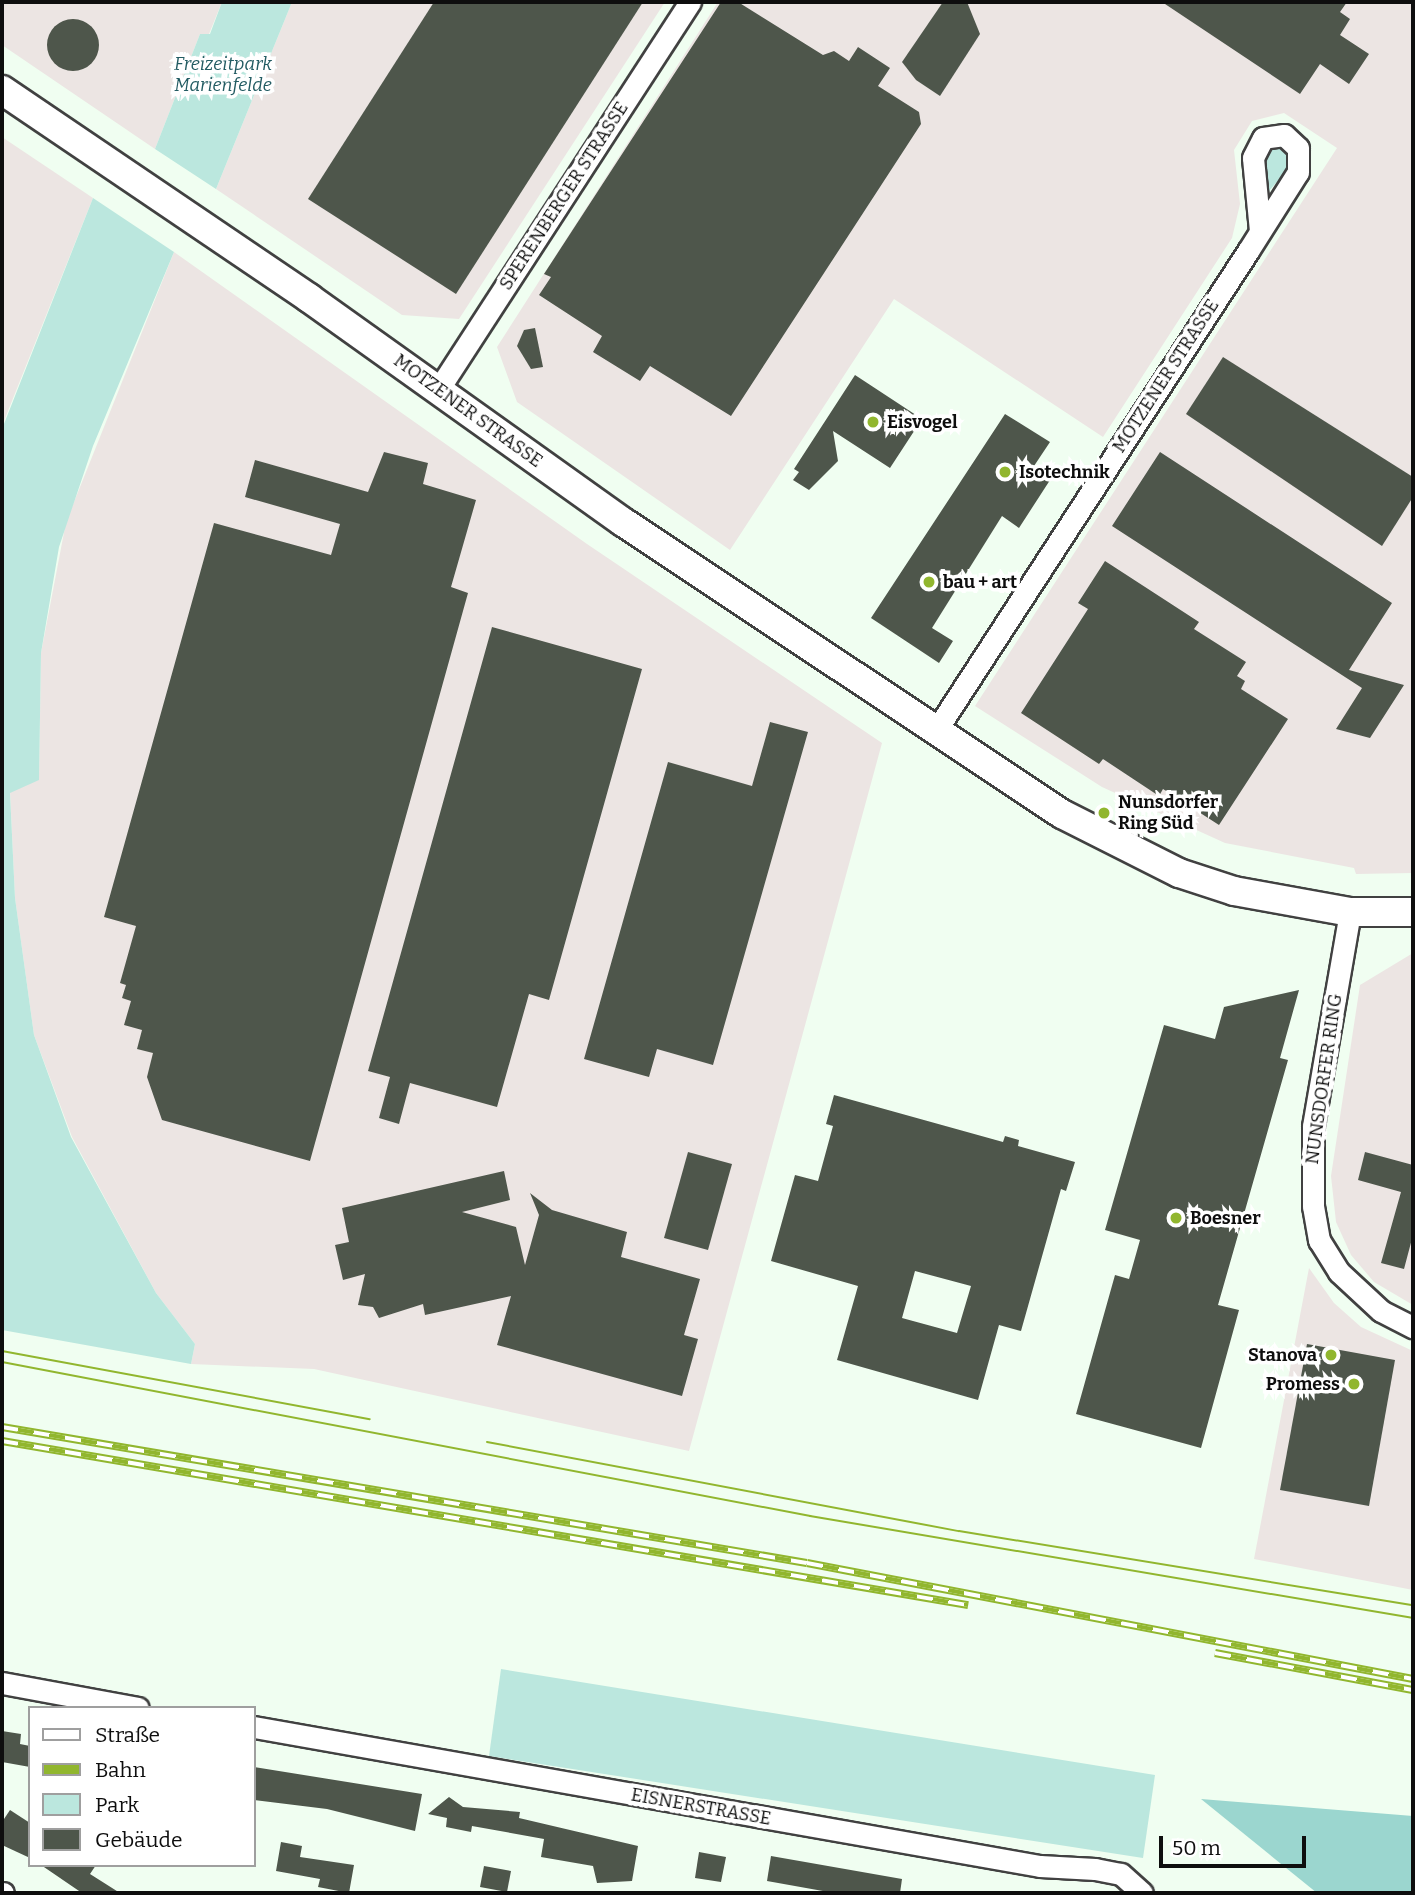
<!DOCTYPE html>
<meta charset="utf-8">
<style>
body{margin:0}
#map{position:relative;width:1415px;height:1895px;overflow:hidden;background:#f0fef1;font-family:Bitter,serif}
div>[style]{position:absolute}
.industrial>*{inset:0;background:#ece5e3}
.green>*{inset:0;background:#bbe7de}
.forest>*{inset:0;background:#9bd6cf}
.building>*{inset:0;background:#4e564b}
.round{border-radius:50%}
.roads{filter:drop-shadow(2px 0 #414141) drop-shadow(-2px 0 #414141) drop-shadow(0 2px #414141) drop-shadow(0 -2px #414141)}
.minor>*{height:21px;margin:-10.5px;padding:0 10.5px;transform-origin:10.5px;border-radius:10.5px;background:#fff}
.tertiary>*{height:28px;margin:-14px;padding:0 14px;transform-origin:14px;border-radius:14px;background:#fff}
.tram>*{height:2px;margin:-1px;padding:0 1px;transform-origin:1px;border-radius:1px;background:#91b62e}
.rail>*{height:8px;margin-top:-4px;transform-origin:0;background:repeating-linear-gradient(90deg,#fff 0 16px,#91b62e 0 32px);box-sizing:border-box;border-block:2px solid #91b62e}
.dots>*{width:19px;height:19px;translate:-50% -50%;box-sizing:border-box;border:4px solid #fff;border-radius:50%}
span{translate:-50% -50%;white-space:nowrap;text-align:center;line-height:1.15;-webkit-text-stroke:7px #fff;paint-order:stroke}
.park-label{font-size:18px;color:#225b62;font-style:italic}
.street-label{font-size:18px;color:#0e0e0e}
.poi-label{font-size:18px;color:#0e0e0e;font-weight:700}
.left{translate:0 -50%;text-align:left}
.right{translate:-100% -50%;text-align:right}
.frame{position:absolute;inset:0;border:4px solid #0e0e0e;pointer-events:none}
.legend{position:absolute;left:28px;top:1706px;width:228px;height:161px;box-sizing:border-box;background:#fff;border:2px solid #9f9f9f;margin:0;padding:9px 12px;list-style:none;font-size:21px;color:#0e0e0e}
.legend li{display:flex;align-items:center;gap:14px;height:35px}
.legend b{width:35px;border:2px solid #9f9f9f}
.scale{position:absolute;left:1159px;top:1836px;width:147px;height:32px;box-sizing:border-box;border:4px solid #0e0e0e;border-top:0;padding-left:9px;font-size:21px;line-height:24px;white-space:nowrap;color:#0e0e0e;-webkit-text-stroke:5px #fff;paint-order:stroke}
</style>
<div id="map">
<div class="industrial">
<div style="clip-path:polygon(2px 2px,222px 2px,209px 34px,200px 34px,155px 149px,2px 45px)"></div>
<div style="clip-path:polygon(292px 2px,665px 2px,459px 319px,402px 315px,216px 189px)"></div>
<div style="clip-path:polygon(718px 2px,1413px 2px,1413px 873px,1356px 874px,1354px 868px,1225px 843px,1102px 787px,975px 706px,1337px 148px,1284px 113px,1252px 121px,1234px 150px,1240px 204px,1232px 238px,1103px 437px,894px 299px,730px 550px,517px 402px,497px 347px)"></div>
<div style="clip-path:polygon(2px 137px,93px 198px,2px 426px)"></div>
<div style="clip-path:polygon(174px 252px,587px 544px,882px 743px,689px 1451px,314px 1369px,191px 1364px,195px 1344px,156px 1293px,72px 1137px,34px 1035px,15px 898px,10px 792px,39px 779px,41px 653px,66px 522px)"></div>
<div style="clip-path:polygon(1413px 953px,1413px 1305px,1374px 1282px,1351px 1255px,1336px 1222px,1331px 1176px,1360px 985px)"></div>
<div style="clip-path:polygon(1309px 1268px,1334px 1303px,1361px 1327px,1413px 1351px,1413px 1590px,1254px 1559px)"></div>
</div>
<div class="green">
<div style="clip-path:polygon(222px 2px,292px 2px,216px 189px,155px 149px,200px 34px,210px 34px)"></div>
<div style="clip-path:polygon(1279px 145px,1289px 150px,1291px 166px,1269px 191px,1263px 160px,1270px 147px)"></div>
<div style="clip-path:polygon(93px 198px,174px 252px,93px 446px,59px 547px,41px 653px,39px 780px,10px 793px,15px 898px,34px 1035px,71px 1137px,156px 1293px,195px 1344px,191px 1364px,2px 1330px,2px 429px)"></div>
<div style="clip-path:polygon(501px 1669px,1155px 1775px,1143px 1858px,489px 1756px)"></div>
</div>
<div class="forest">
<div style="clip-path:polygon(1201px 1799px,1413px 1816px,1413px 1893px,1317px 1893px)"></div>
</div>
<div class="building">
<div style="clip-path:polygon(434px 2px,643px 2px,456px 294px,308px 199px)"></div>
<div style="clip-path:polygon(721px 2px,738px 2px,823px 55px,834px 51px,849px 61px,858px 47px,890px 68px,878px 86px,919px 112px,921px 124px,731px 416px,650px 366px,640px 381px,593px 352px,602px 336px,539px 295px,551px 277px,544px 274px)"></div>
<div style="clip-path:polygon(943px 2px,967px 2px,980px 34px,940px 96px,916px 80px,902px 62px)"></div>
<div style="clip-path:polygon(1162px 2px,1347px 2px,1340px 12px,1350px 19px,1340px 35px,1369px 54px,1349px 84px,1320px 64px,1300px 94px)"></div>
<div class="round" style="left:47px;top:19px;width:52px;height:52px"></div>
<div style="clip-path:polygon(535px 328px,543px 367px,531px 369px,517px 346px,524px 330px)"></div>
<div style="clip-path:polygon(1223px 357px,1413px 477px,1413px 497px,1382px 546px,1186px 414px)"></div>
<div style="clip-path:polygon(855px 375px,922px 419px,890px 468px,833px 431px,838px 461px,809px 490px,793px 480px,799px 472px,794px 469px)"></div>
<div style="clip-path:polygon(1005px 414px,1050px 442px,1034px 466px,1052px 477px,1019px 528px,1002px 516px,932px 628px,953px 641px,939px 663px,871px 618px)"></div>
<div style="clip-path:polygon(384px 452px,428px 463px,423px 484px,476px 500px,451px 587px,468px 593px,310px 1161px,162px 1120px,147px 1077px,153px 1053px,137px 1049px,142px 1030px,124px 1025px,131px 1001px,122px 998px,126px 985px,120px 983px,136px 926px,104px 917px,214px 523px,331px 555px,340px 524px,245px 497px,255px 460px,368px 492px)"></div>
<div style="clip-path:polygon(1160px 452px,1392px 603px,1349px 670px,1404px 685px,1370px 738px,1336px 729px,1362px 688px,1112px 526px)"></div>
<div style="clip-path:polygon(1105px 561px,1199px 622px,1194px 629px,1246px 662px,1237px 676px,1245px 681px,1241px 689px,1288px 719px,1219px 825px,1163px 789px,1159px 796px,1103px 759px,1099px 764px,1021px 713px,1088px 609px,1078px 603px)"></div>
<div style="clip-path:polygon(492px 627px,642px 669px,549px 1000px,529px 994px,497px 1107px,410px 1083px,399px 1124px,379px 1118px,390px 1077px,368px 1071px)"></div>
<div style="clip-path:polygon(770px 722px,808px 732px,713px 1065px,657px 1049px,649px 1077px,584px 1059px,668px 762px,752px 786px)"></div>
<div style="clip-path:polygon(1299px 990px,1280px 1058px,1288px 1060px,1218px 1305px,1239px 1310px,1201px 1448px,1076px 1414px,1115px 1275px,1129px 1279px,1140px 1240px,1105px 1230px,1164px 1025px,1215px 1039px,1224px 1007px)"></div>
<div style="clip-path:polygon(evenodd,834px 1095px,1003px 1142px,1005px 1136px,1019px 1140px,1018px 1146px,1075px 1162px,1066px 1191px,1061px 1189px,1021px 1331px,999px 1325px,978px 1400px,837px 1360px,858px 1286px,771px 1261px,795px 1175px,818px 1181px,833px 1126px,826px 1124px,834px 1095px,915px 1271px,971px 1286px,957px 1333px,902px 1318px,915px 1271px)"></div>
<div style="clip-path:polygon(688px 1152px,732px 1164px,708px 1250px,664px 1238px)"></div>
<div style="clip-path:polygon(1365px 1152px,1413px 1165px,1413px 1235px,1404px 1269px,1381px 1263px,1401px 1192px,1358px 1180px)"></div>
<div style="clip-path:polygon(504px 1171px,510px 1200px,462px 1212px,516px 1227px,525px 1265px,539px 1215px,530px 1193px,552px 1210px,627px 1232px,621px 1257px,700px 1279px,684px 1335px,698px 1339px,682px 1396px,497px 1345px,511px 1296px,425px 1315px,423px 1304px,379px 1318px,373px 1307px,358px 1305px,365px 1274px,343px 1280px,335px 1245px,349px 1242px,342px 1208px)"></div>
<div style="clip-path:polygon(1307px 1344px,1395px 1360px,1369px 1506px,1280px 1490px)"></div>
<div style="clip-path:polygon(2px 1731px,21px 1734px,20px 1744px,30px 1746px,30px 1767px,2px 1762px)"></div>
<div style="clip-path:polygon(254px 1767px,422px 1794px,415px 1831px,327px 1809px,254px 1800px)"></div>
<div style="clip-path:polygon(449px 1797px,463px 1807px,520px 1812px,519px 1818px,638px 1846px,632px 1881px,597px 1883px,593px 1866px,541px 1857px,544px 1839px,472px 1826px,471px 1832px,446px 1827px,447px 1818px,428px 1814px)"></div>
<div style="clip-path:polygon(10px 1810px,30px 1823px,30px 1858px,2px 1845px,2px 1822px)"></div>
<div style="clip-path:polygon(281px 1842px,302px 1846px,300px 1857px,354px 1865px,349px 1893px,318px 1887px,320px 1879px,276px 1871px)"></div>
<div style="clip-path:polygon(699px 1852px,726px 1857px,721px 1882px,695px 1878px)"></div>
<div style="clip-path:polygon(771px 1856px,902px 1879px,900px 1893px,834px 1893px,767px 1881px)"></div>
<div style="clip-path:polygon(41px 1865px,96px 1865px,90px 1874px,120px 1893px,82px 1893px)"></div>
<div style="clip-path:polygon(484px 1866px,511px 1871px,507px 1892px,480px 1887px)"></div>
</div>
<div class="roads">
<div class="minor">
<div style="left:438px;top:390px;width:463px;rotate:-57deg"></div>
<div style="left:935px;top:732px;width:574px;rotate:-56.95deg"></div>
<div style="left:1248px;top:251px;width:93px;rotate:-57.7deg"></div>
<div style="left:1298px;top:172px;width:24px;rotate:-90deg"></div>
<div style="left:1298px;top:148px;width:19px;rotate:-137deg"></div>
<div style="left:1284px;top:135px;width:21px;rotate:172deg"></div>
<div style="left:1263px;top:138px;width:22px;rotate:117deg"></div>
<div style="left:1253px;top:158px;width:73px;rotate:84.5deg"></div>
<div style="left:1350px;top:912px;width:217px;rotate:99.8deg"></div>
<div style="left:1313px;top:1126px;width:80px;rotate:90deg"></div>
<div style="left:1313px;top:1206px;width:35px;rotate:80deg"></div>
<div style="left:1319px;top:1240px;width:38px;rotate:58deg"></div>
<div style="left:1339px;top:1272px;width:57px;rotate:42.9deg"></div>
<div style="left:1381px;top:1311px;width:36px;rotate:27deg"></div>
<div style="left:2px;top:1683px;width:138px;rotate:10.4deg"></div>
<div style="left:254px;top:1727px;width:798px;rotate:10.03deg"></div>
<div style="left:1040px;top:1866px;width:55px;rotate:3.1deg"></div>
<div style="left:1095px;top:1869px;width:26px;rotate:11deg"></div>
<div style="left:1121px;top:1874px;width:28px;rotate:42deg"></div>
<div style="left:2px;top:1893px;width:1px"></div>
</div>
<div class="tertiary">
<div style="left:2px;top:90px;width:371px;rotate:34.1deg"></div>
<div style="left:309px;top:298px;width:386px;rotate:35.5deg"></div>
<div style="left:623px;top:522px;width:527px;rotate:33.63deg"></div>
<div style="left:1062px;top:814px;width:131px;rotate:26.8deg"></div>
<div style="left:1179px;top:873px;width:58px;rotate:18.1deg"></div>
<div style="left:1234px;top:891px;width:118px;rotate:10.3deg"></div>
<div style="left:1350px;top:912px;width:63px"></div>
</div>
</div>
<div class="tram">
<div style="left:2px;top:1351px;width:374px;rotate:10.5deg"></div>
<div style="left:2px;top:1362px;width:823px;rotate:10.79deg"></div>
<div style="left:810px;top:1516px;width:612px;rotate:9.6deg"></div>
<div style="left:487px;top:1442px;width:480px;rotate:10.7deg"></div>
<div style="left:959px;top:1531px;width:460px;rotate:9.3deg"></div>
</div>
<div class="rail">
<div style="left:2px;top:1427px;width:816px;rotate:9.59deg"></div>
<div style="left:807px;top:1563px;width:617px;rotate:10.84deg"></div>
<div style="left:2px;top:1441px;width:980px;rotate:9.64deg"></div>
<div style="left:1215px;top:1653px;width:201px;rotate:10.6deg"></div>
</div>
<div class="dots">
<div style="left:873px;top:422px;background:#91b62e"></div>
<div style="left:1005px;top:472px;background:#91b62e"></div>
<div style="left:929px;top:582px;background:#91b62e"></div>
<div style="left:1104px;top:813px;background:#91b62e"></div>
<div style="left:1176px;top:1218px;background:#91b62e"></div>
<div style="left:1331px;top:1355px;background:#91b62e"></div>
<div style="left:1354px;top:1384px;background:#91b62e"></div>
</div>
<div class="park-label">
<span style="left:223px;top:75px">Freizeitpark<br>Marienfelde</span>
</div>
<div class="street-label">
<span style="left:564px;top:196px;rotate:-57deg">SPERENBERGER STRASSE</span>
<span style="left:1166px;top:376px;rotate:-57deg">MOTZENER STRASSE</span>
<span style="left:468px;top:411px;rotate:36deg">MOTZENER STRASSE</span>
<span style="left:1324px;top:1079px;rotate:-82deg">NUNSDORFER RING</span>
<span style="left:701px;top:1807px;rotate:10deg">EISNERSTRASSE</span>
</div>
<div class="poi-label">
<span class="left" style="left:887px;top:422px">Eisvogel</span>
<span class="left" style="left:1019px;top:472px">Isotechnik</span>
<span class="left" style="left:943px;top:582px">bau + art</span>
<span class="left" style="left:1118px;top:813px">Nunsdorfer<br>Ring Süd</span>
<span class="left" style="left:1190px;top:1218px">Boesner</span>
<span class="right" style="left:1317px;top:1355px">Stanova</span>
<span class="right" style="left:1340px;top:1384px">Promess</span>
</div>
<div class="frame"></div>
<ul class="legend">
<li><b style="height:9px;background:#fff"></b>Straße</li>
<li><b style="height:9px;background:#91b62e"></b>Bahn</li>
<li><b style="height:19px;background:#bbe7de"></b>Park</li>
<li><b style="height:19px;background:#4e564b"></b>Gebäude</li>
</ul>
<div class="scale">50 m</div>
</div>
